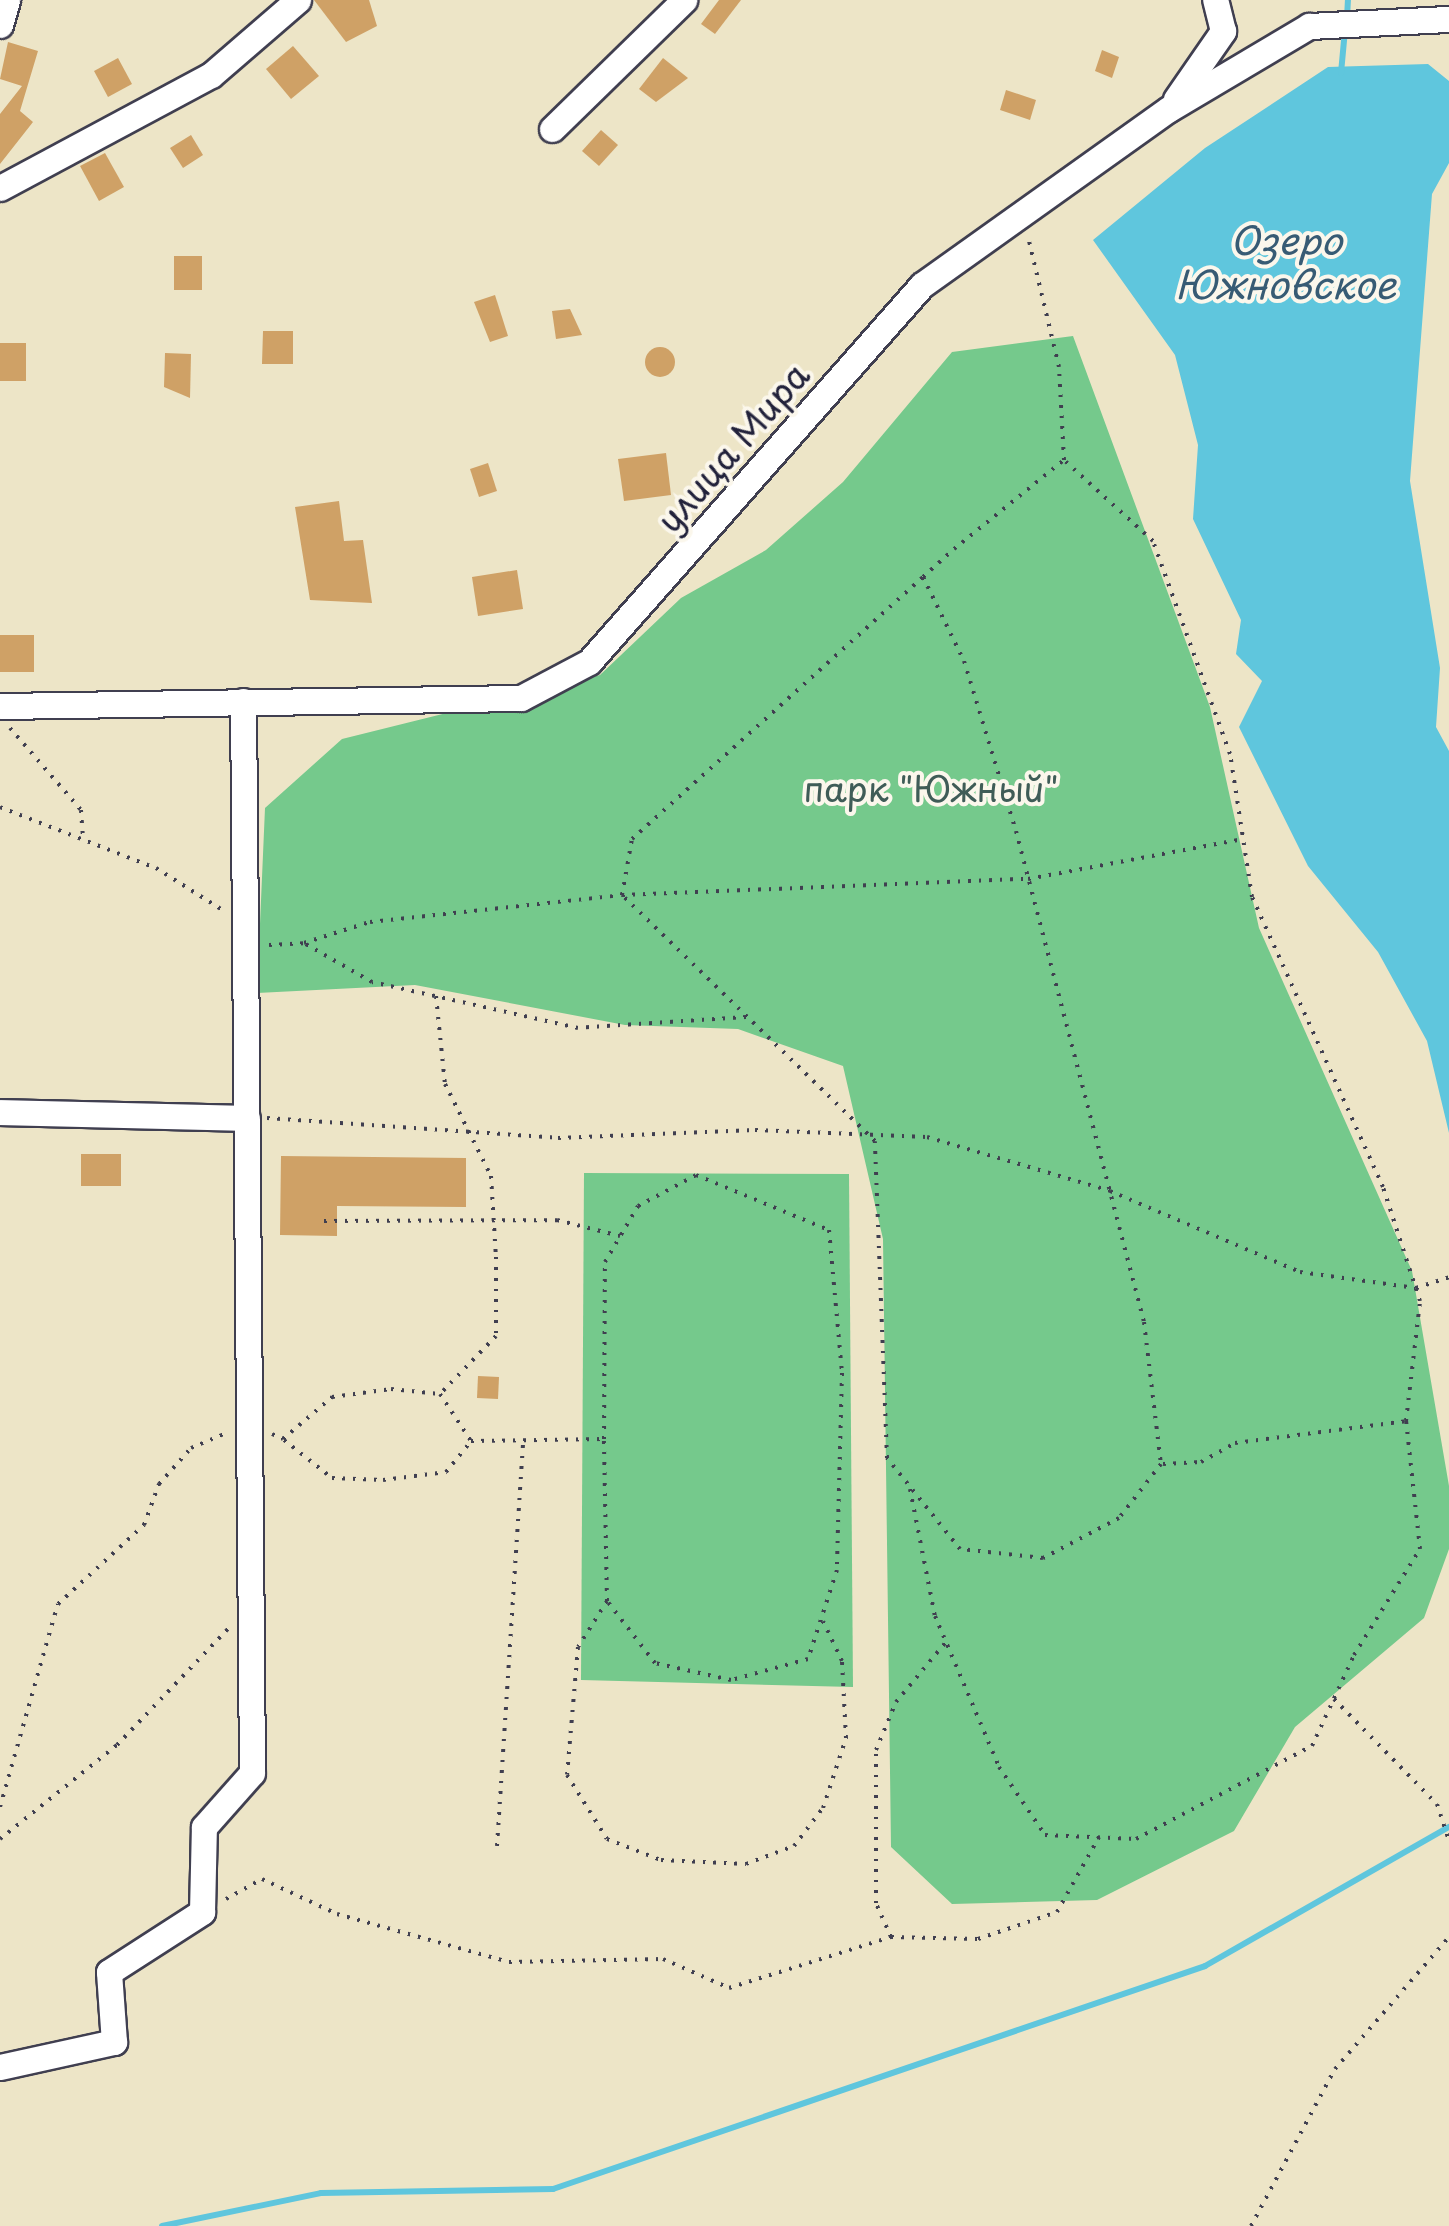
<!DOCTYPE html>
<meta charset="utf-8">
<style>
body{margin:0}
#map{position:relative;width:1449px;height:2226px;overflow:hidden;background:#ede5c7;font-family:"Playpen Sans",sans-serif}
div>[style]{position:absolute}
.green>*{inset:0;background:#75c98c}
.water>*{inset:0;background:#5fc6dd}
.stream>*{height:6px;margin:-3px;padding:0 3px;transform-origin:3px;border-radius:3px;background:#5fc6dd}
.building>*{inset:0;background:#cfa166}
.round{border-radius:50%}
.path>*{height:4px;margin-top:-2px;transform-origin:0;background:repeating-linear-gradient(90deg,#403f50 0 2.5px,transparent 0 10.5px)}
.roads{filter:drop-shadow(2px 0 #403f50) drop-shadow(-2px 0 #403f50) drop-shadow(0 2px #403f50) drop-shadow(0 -2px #403f50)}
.minor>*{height:25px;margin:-12.5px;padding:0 12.5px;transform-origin:12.5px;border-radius:12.5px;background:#fff}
span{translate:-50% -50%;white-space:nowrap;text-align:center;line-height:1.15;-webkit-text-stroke:8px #fbf7ec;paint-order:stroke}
.street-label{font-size:35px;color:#22223b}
.park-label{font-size:35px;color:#3f5c57}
.water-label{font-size:38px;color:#375b74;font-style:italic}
</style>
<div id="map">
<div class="green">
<div style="clip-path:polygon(1073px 336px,1210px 707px,1259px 928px,1412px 1271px,1449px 1486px,1449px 1549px,1424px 1618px,1295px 1727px,1234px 1831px,1097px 1900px,952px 1904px,891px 1847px,883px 1239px,843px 1066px,738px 1029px,625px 1025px,415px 985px,257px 993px,265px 808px,342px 739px,600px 675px,681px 598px,766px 550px,843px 482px,952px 352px)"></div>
<div style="clip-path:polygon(584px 1173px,849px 1174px,853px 1687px,581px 1680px)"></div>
</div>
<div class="water">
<div style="clip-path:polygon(1428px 64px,1449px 81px,1449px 163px,1432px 194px,1410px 481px,1440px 668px,1436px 727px,1449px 751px,1449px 1133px,1427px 1041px,1378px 952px,1308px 866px,1239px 727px,1262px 681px,1236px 654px,1241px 620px,1193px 519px,1198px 445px,1175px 355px,1093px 240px,1205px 148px,1328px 67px)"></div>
</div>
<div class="stream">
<div style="left:1347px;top:18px;width:18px;rotate:-87deg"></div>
<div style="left:1341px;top:73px;width:43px;rotate:-84.7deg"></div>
<div style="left:162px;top:2226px;width:162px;rotate:-11.7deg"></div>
<div style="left:321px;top:2193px;width:232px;rotate:-1deg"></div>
<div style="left:553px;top:2189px;width:689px;rotate:-18.88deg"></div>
<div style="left:1205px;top:1966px;width:281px;rotate:-29.7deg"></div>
</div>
<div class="building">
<div style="clip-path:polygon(314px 0,369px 0,377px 26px,346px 42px)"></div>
<div style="clip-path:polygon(719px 0,741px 0,715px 34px,701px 24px)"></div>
<div style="clip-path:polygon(8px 42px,38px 51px,20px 111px,33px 122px,0 164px,0 114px,22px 86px,0 79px)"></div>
<div style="clip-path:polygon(293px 46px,319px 76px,291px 99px,266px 69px)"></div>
<div style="clip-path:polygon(1102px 50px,1119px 57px,1112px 78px,1095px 71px)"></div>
<div style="clip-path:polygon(118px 58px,132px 84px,108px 97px,94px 71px)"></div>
<div style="clip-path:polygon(663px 58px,688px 78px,656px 102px,639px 89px)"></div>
<div style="clip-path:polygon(1006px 90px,1036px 100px,1030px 120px,1000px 110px)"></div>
<div style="clip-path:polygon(601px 130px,618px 145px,599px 166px,582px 151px)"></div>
<div style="clip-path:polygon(191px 135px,203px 155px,183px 168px,170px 148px)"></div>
<div style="clip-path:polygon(105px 153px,124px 187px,99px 201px,80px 166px)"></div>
<div style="clip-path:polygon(174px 256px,202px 256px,202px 290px,174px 290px)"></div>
<div style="clip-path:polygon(495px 295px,508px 336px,490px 342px,474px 302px)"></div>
<div style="clip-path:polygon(570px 309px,582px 335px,556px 339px,552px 311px)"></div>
<div style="clip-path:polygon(263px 331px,293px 331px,293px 364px,262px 364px)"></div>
<div style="clip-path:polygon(0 343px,26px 343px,26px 381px,0 381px)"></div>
<div class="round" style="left:645px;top:347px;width:30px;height:30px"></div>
<div style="clip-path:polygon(165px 353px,191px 354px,190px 398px,164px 387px)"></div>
<div style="clip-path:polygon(666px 453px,671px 495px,624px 501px,618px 459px)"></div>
<div style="clip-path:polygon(488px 463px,497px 491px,479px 497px,470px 469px)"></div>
<div style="clip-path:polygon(339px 501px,344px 541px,363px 540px,372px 603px,310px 600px,295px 507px)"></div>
<div style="clip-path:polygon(517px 570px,523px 609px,478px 616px,472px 577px)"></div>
<div style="clip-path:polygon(0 635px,34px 635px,34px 672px,0 672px)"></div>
<div style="clip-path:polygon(81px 1154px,121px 1154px,121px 1186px,81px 1186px)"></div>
<div style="clip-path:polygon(281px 1156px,466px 1158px,466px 1207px,337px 1206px,337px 1236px,280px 1235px)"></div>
<div style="clip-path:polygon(478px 1376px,499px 1377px,498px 1399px,477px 1398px)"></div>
</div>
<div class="path">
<div style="left:923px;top:577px;width:93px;rotate:64deg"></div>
<div style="left:964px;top:661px;width:178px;rotate:73deg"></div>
<div style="left:1016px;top:831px;width:507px;rotate:75.39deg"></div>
<div style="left:1144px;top:1322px;width:143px;rotate:83.2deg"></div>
<div style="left:1161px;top:1464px;width:68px;rotate:127.9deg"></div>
<div style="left:1119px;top:1518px;width:86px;rotate:152.2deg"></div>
<div style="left:1043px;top:1558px;width:83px;rotate:-173.8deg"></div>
<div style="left:960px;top:1549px;width:117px;rotate:-128.7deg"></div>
<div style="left:887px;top:1458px;width:317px;rotate:-92.2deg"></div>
<div style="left:875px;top:1141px;width:353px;rotate:-135.8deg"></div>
<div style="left:622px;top:895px;width:57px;rotate:-79.9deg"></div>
<div style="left:632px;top:839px;width:392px;rotate:-42deg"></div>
<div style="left:923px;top:577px;width:42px;rotate:-42.1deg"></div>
<div style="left:954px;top:549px;width:141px;rotate:-39deg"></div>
<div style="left:1064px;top:460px;width:93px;rotate:-93.1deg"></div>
<div style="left:1059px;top:367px;width:134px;rotate:-103.4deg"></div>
<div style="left:10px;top:728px;width:108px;rotate:49.1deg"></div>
<div style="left:81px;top:810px;width:26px;rotate:86deg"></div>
<div style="left:0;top:807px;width:168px;rotate:21.4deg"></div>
<div style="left:156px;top:868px;width:80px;rotate:32.3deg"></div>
<div style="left:269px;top:945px;width:35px;rotate:-3deg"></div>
<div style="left:436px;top:996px;width:88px;rotate:84.2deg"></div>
<div style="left:445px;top:1084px;width:103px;rotate:63.4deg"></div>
<div style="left:491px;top:1176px;width:81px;rotate:86.5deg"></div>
<div style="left:496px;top:1257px;width:79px;rotate:90deg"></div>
<div style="left:496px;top:1336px;width:79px;rotate:134deg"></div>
<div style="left:746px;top:1017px;width:168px;rotate:176.3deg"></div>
<div style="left:578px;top:1028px;width:211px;rotate:-167.4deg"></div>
<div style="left:372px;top:982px;width:78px;rotate:-150.2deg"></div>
<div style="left:304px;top:943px;width:69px;rotate:-17.7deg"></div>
<div style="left:370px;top:922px;width:253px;rotate:-6.1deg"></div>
<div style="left:622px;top:895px;width:406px;rotate:-2.3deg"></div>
<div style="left:1028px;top:879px;width:219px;rotate:-10.5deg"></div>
<div style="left:267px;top:1118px;width:292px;rotate:3.9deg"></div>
<div style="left:558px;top:1138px;width:197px;rotate:-2.3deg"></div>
<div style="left:755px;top:1130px;width:172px;rotate:2.3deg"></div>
<div style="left:927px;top:1137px;width:191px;rotate:16.4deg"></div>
<div style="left:1110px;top:1191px;width:207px;rotate:23.1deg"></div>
<div style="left:1300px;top:1272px;width:117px;rotate:7.9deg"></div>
<div style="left:1416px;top:1288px;width:35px;rotate:-18deg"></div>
<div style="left:324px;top:1221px;width:233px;rotate:-0.2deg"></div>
<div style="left:557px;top:1220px;width:65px;rotate:14.3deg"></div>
<div style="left:272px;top:1434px;width:12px;rotate:24deg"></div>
<div style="left:283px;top:1439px;width:65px;rotate:-40.6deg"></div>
<div style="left:332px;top:1397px;width:60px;rotate:-7.7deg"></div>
<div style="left:391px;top:1389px;width:49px;rotate:5.8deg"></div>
<div style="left:440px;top:1394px;width:56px;rotate:56.6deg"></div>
<div style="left:471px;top:1441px;width:133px;rotate:-0.9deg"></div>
<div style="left:604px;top:1439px;width:177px;rotate:-89.7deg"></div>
<div style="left:605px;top:1262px;width:65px;rotate:-59.5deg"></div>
<div style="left:638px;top:1206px;width:66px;rotate:-28.1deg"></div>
<div style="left:696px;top:1175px;width:144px;rotate:22.5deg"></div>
<div style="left:829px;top:1230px;width:144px;rotate:84.8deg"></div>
<div style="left:842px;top:1373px;width:197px;rotate:91.5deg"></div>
<div style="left:837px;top:1570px;width:94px;rotate:108deg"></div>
<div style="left:808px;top:1659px;width:80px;rotate:164.7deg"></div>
<div style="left:731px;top:1680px;width:78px;rotate:-167.4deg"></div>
<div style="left:655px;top:1663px;width:78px;rotate:-127.7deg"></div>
<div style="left:607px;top:1601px;width:162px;rotate:-91.1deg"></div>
<div style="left:284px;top:1440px;width:61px;rotate:38.4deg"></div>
<div style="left:332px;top:1478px;width:51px;rotate:2.2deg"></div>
<div style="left:383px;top:1480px;width:64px;rotate:-7.2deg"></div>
<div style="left:446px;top:1472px;width:40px;rotate:-51deg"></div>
<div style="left:1163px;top:1464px;width:38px;rotate:-3deg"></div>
<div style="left:1201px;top:1462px;width:39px;rotate:-29deg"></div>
<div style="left:1235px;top:1443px;width:172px;rotate:-7.3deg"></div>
<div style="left:910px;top:1489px;width:129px;rotate:78.9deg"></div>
<div style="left:935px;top:1616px;width:164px;rotate:67deg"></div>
<div style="left:999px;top:1767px;width:82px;rotate:55.9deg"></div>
<div style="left:1045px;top:1835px;width:91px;rotate:2.5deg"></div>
<div style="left:1136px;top:1839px;width:199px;rotate:-27.9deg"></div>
<div style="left:1312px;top:1746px;width:100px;rotate:-65.2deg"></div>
<div style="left:1354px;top:1655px;width:125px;rotate:-58.1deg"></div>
<div style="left:1420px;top:1549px;width:129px;rotate:-96.2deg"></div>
<div style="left:1406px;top:1421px;width:121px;rotate:-83.3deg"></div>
<div style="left:1420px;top:1301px;width:120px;rotate:-108deg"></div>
<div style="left:1383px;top:1187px;width:318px;rotate:-114.3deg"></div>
<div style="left:1252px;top:897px;width:145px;rotate:-98.7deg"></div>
<div style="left:1230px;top:754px;width:226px;rotate:-109.9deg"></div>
<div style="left:1153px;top:541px;width:120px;rotate:-137.7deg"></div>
<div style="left:607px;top:1601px;width:54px;rotate:122.2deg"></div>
<div style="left:578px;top:1647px;width:128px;rotate:94.9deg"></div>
<div style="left:567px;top:1775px;width:75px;rotate:58deg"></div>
<div style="left:607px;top:1839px;width:58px;rotate:21.3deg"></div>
<div style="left:661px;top:1860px;width:85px;rotate:2.7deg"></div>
<div style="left:746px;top:1864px;width:51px;rotate:-20.6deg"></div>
<div style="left:794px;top:1846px;width:48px;rotate:-52.7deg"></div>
<div style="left:823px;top:1808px;width:74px;rotate:-71.8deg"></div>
<div style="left:846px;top:1738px;width:77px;rotate:-93deg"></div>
<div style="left:842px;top:1661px;width:44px;rotate:-115.4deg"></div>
<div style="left:1334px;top:1699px;width:147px;rotate:45.6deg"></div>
<div style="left:1437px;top:1804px;width:38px;rotate:72deg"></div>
<div style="left:0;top:1807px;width:211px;rotate:-74.1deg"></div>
<div style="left:58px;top:1604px;width:117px;rotate:-42.6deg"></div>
<div style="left:144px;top:1525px;width:44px;rotate:-69.9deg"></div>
<div style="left:159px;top:1484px;width:48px;rotate:-48.4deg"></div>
<div style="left:191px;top:1448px;width:39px;rotate:-23deg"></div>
<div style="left:0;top:1839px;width:150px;rotate:-38.8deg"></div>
<div style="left:117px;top:1745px;width:162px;rotate:-46.3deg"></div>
<div style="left:497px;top:1846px;width:407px;rotate:-86.3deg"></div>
<div style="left:226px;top:1899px;width:41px;rotate:-29.1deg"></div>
<div style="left:262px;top:1879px;width:83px;rotate:25deg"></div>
<div style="left:337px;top:1914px;width:179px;rotate:15.6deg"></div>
<div style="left:509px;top:1962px;width:154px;rotate:-1.1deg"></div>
<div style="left:663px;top:1959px;width:72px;rotate:23.7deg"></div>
<div style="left:729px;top:1988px;width:170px;rotate:-17.5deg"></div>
<div style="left:891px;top:1937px;width:87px;rotate:1.3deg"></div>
<div style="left:978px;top:1939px;width:83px;rotate:-18.9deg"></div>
<div style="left:1057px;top:1912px;width:86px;rotate:-60.8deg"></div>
<div style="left:891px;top:1937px;width:37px;rotate:-114deg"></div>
<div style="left:876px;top:1903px;width:153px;rotate:-90deg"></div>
<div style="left:876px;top:1750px;width:52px;rotate:-67.4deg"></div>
<div style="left:896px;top:1702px;width:78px;rotate:-50.2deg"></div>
<div style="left:1251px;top:2226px;width:178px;rotate:-61.9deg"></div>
<div style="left:1335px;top:2069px;width:174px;rotate:-49.2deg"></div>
</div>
<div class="roads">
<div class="minor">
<div style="left:0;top:25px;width:26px;rotate:-74deg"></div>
<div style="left:1176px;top:99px;width:83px;rotate:-55.3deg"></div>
<div style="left:1223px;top:31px;width:32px;rotate:-104deg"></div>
<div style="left:552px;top:129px;width:185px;rotate:-44.3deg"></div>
<div style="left:0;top:188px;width:239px;rotate:-28.2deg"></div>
<div style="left:211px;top:75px;width:115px;rotate:-40.8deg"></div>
<div style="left:0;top:706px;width:521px;rotate:-0.88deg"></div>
<div style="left:521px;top:698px;width:77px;rotate:-27.9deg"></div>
<div style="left:589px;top:662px;width:503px;rotate:-48.55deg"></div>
<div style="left:922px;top:285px;width:303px;rotate:-35.5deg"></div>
<div style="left:1169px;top:109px;width:163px;rotate:-30.7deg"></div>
<div style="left:1309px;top:26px;width:140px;rotate:-2.9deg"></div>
<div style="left:0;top:1112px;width:247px;rotate:1.4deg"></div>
<div style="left:0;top:2067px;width:117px;rotate:-12.4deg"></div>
<div style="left:114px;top:2042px;width:70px;rotate:-94.1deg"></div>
<div style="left:109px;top:1972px;width:111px;rotate:-32.8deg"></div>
<div style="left:202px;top:1912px;width:85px;rotate:-88.7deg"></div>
<div style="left:204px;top:1827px;width:72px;rotate:-48.4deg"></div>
<div style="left:252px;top:1773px;width:1072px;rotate:-90.48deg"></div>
</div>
</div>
<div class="street-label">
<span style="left:732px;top:447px;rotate:-49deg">улица Мира</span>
</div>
<div class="park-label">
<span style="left:931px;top:788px">парк "Южный"</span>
</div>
<div class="water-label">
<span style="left:1286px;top:262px">Озеро<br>Южновское</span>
</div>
</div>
